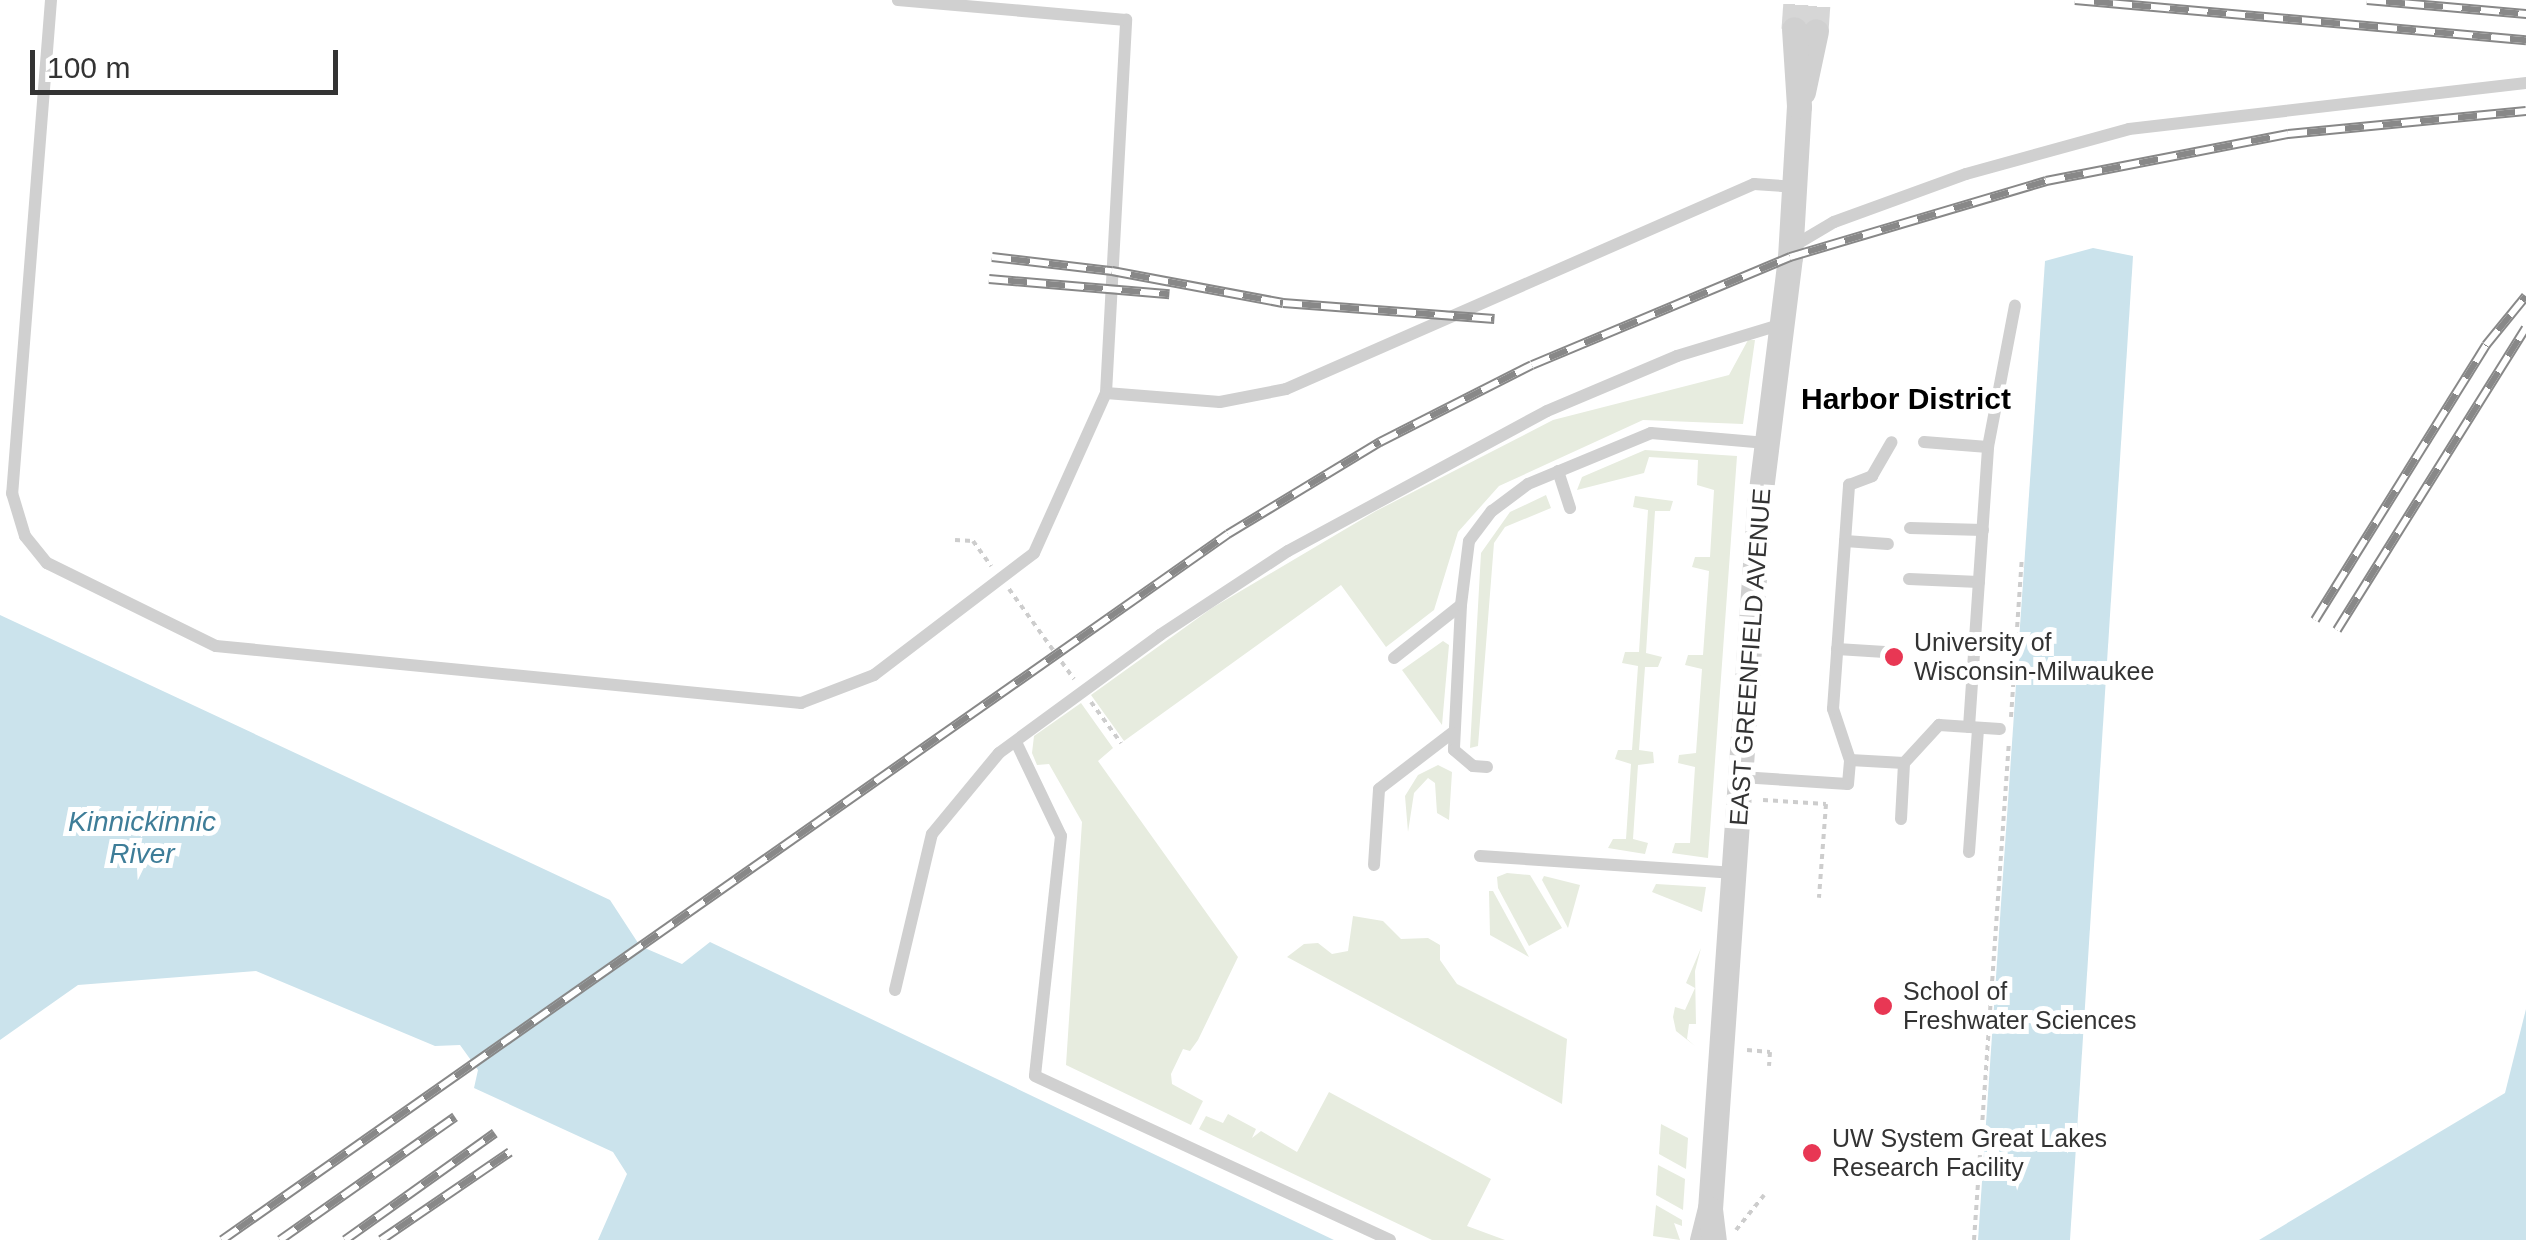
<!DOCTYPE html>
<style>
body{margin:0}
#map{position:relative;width:2526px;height:1240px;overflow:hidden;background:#fff;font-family:Helvetica,sans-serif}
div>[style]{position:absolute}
.green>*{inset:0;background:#e7ecdf}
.water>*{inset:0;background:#cbe3ec}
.street-tunnel>*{height:25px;margin-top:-12.5px;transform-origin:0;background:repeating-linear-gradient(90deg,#d6d6d6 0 25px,transparent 0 37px)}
.path>*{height:4px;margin-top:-2px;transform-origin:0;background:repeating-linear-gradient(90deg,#cdcdcd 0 5px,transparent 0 10px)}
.lane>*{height:12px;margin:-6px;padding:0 6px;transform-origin:6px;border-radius:6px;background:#d0d0d0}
.street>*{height:25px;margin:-12.5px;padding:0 12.5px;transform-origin:12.5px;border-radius:12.5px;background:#d0d0d0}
.rail>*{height:10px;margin-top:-5px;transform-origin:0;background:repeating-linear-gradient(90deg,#fff 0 19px,#888 0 38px);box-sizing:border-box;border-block:2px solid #888}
.dots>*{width:28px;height:28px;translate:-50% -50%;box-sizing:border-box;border:5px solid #fff;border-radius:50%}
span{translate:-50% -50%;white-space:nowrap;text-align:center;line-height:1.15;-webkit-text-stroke:10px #fff;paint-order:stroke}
.poi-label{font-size:25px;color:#333}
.left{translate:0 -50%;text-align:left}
.street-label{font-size:25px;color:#333}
.water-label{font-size:28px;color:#3e7d98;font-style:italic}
.quarter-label{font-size:30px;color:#000;font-weight:700}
.scale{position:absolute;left:30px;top:50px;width:308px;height:45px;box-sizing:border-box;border:5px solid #333;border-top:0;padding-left:12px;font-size:30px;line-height:35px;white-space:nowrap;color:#333;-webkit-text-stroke:8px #fff;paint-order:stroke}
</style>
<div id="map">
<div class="green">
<div style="clip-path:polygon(1748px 340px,1755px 340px,1743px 424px,1643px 420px,1499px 486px,1458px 532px,1434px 610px,1386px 647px,1341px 585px,1124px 741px,1091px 695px,1212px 608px,1376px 511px,1553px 420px,1729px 375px)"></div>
<div style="clip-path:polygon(1645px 450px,1737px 456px,1708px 858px,1672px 853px,1675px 843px,1690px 843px,1695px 767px,1678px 763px,1679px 755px,1696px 753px,1702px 669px,1685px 665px,1688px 655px,1703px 655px,1709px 571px,1692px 567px,1695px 557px,1710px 557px,1714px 490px,1697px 485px,1698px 460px,1649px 457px,1644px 473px,1577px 490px,1582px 477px)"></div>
<div style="clip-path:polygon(1546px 495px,1551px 508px,1505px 527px,1494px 543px,1478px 746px,1470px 748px,1481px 553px,1510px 512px)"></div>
<div style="clip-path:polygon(1635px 496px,1673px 501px,1670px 511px,1655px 511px,1646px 653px,1662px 657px,1658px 667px,1645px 667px,1639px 750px,1653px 752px,1654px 763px,1638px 765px,1633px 839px,1648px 843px,1645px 854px,1608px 848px,1613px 839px,1626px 839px,1631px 764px,1615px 759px,1618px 750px,1632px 750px,1638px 666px,1622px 663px,1625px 652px,1639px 652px,1648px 510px,1633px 507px)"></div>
<div style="clip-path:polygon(1443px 641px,1449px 645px,1442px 725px,1402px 670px)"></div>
<div style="clip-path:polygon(1081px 703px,1113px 748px,1098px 761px,1238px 957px,1198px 1040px,1190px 1051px,1183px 1049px,1171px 1074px,1172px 1084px,1203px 1101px,1191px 1125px,1066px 1065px,1082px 822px,1049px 764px,1037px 765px,1032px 753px,1034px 736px)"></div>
<div style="clip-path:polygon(1438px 765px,1452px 772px,1449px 820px,1437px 813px,1435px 783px,1428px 778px,1414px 793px,1408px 832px,1405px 796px,1418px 775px)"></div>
<div style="clip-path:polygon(1507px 873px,1530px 875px,1562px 928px,1529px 946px,1498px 888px,1497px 877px)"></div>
<div style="clip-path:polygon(1544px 876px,1580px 885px,1568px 928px,1542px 880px)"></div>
<div style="clip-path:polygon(1656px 884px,1706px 887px,1702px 912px,1652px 892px)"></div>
<div style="clip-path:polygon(1489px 891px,1493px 891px,1529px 957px,1490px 935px)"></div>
<div style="clip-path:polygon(1353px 916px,1383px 921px,1401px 939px,1428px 938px,1440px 945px,1440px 960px,1457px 984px,1567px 1039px,1562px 1104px,1287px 957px,1304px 944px,1318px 943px,1332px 954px,1348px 951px)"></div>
<div style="clip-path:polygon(1701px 948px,1695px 971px,1696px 1024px,1689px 1024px,1687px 1039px,1695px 1046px,1676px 1031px,1673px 1017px,1675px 1007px,1685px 1010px,1695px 988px,1686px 983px)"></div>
<div style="clip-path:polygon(1329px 1092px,1491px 1179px,1467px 1226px,1505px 1240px,1432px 1240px,1199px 1129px,1206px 1116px,1223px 1123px,1228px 1114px,1256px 1129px,1252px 1138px,1261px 1131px,1297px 1152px)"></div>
<div style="clip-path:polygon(1661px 1124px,1688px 1138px,1686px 1169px,1659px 1154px)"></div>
<div style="clip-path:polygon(1658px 1165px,1685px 1179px,1683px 1210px,1656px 1195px)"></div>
<div style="clip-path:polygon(1656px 1205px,1682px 1220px,1682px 1226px,1674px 1223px,1680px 1240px,1653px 1236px)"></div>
</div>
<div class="water">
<div style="clip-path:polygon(2093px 248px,2133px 256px,2070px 1240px,1978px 1240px,2045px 261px)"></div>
<div style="clip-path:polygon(0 615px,610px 900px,640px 946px,682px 964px,710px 942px,1334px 1240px,598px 1240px,627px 1174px,613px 1152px,474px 1088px,478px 1070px,460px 1045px,435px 1046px,256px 971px,78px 985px,0 1040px)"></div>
<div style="clip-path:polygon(2526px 1009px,2526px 1240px,2259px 1240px,2505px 1093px)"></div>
</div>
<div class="street-tunnel">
<div style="left:1794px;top:29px;width:29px;rotate:-86deg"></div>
<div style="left:1816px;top:31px;width:31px;rotate:-86deg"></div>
</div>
<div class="path">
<div style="left:955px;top:540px;width:18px;rotate:3deg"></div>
<div style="left:973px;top:541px;width:31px;rotate:54deg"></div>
<div style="left:1009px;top:589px;width:111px;rotate:54.2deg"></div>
<div style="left:1091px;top:702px;width:51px;rotate:53.8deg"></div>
<div style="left:2011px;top:717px;width:160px;rotate:-86.1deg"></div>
<div style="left:1763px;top:800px;width:63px;rotate:3.6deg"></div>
<div style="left:1826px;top:804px;width:94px;rotate:94.3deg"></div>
<div style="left:1747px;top:1050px;width:23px;rotate:5deg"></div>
<div style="left:1770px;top:1052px;width:14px;rotate:94deg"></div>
<div style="left:1736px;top:1230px;width:45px;rotate:-51.3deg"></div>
<div style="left:1974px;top:1240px;width:500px;rotate:-85.99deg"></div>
</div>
<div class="lane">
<div style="left:51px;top:0;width:495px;rotate:94.5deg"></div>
<div style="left:12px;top:493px;width:45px;rotate:73.2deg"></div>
<div style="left:25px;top:536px;width:35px;rotate:51deg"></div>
<div style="left:47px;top:563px;width:188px;rotate:26.2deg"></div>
<div style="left:216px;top:646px;width:588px;rotate:5.57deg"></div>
<div style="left:801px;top:703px;width:78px;rotate:-21deg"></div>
<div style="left:874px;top:675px;width:201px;rotate:-37.3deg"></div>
<div style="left:1034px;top:553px;width:175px;rotate:-65.8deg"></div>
<div style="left:1106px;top:393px;width:374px;rotate:-86.9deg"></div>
<div style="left:1126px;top:20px;width:229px;rotate:-175deg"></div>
<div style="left:1790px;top:248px;width:51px;rotate:-30.6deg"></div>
<div style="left:1834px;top:222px;width:140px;rotate:-20deg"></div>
<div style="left:1966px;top:174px;width:169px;rotate:-15.4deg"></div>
<div style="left:2129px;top:129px;width:400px;rotate:-6.6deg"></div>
<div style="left:1106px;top:393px;width:114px;rotate:4.5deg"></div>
<div style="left:1220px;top:402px;width:67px;rotate:-11.1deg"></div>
<div style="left:1286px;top:389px;width:511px;rotate:-23.66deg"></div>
<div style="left:1754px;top:184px;width:39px;rotate:4deg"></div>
<div style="left:1924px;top:442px;width:64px;rotate:4.5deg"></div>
<div style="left:1558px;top:471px;width:39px;rotate:72deg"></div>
<div style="left:1910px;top:528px;width:73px;rotate:1.6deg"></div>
<div style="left:1845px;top:541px;width:43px;rotate:4deg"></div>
<div style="left:1909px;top:579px;width:70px;rotate:2.5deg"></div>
<div style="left:1461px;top:605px;width:145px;rotate:92.8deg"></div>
<div style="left:1454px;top:750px;width:25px;rotate:40deg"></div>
<div style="left:1473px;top:766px;width:14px;rotate:4deg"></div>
<div style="left:1837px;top:649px;width:48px;rotate:3.6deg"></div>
<div style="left:1394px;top:658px;width:85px;rotate:-38.3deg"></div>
<div style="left:1461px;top:605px;width:64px;rotate:-82.9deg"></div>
<div style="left:1469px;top:541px;width:38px;rotate:-53deg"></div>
<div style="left:1492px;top:511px;width:45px;rotate:-36.9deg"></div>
<div style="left:1528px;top:484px;width:133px;rotate:-22.5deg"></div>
<div style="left:1651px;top:433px;width:116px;rotate:4.9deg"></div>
<div style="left:1969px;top:727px;width:281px;rotate:-86.1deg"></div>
<div style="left:1988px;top:447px;width:144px;rotate:-79.2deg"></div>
<div style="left:1016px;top:742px;width:104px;rotate:64.4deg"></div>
<div style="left:1061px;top:836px;width:241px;rotate:96.2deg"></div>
<div style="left:1035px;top:1076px;width:391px;rotate:24.8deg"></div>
<div style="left:1850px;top:760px;width:54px;rotate:3.2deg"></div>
<div style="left:1904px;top:763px;width:52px;rotate:-47.4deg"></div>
<div style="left:1939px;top:725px;width:61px;rotate:3.8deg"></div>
<div style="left:1741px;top:777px;width:107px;rotate:3.7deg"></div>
<div style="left:1848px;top:784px;width:24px;rotate:-85deg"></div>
<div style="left:1850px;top:760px;width:54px;rotate:-108.4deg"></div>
<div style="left:1833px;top:709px;width:225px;rotate:-85.9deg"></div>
<div style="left:1849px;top:485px;width:25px;rotate:-21deg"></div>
<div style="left:1872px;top:476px;width:39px;rotate:-60deg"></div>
<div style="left:1901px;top:819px;width:56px;rotate:-86.9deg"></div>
<div style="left:1969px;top:852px;width:124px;rotate:-85.8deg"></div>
<div style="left:1480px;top:856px;width:256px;rotate:3.8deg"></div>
<div style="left:1374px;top:865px;width:76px;rotate:-86.2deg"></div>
<div style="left:1379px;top:789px;width:92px;rotate:-37.5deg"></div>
<div style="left:895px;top:990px;width:160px;rotate:-76.7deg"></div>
<div style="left:932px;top:834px;width:105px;rotate:-50.4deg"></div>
<div style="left:999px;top:753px;width:200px;rotate:-36.2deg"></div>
<div style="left:1160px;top:635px;width:153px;rotate:-33.3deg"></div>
<div style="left:1288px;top:551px;width:294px;rotate:-28.4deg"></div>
<div style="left:1547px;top:411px;width:141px;rotate:-22.9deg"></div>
<div style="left:1677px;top:356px;width:110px;rotate:-16.9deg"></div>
</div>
<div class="street">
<div style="left:1803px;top:92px;width:62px;rotate:-78deg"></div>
<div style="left:1710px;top:1209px;width:705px;rotate:-86.01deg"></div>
<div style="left:1759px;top:506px;width:251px;rotate:-82.9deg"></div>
<div style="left:1790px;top:257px;width:151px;rotate:-86.6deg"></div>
<div style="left:1799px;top:106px;width:77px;rotate:-93.7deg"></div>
<div style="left:1702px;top:1240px;width:32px;rotate:-76deg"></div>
<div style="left:1710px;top:1209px;width:31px;rotate:83deg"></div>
</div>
<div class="rail">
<div style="left:2075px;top:0;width:453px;rotate:5.1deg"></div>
<div style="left:2367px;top:0;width:160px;rotate:5deg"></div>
<div style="left:992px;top:257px;width:121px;rotate:6.7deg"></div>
<div style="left:1112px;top:271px;width:174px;rotate:10.6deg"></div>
<div style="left:1283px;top:303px;width:212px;rotate:4.3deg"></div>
<div style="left:989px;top:279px;width:181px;rotate:4.8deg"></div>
<div style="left:2315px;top:620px;width:324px;rotate:-58.1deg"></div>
<div style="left:2486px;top:345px;width:63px;rotate:-50.8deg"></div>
<div style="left:2337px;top:630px;width:356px;rotate:-58deg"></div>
<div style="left:222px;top:1240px;width:1229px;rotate:-35.06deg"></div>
<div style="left:1228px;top:534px;width:178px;rotate:-31.2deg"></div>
<div style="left:1380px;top:442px;width:170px;rotate:-26.9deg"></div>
<div style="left:1532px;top:365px;width:280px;rotate:-22.7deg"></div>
<div style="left:1790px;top:257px;width:267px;rotate:-16.5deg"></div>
<div style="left:2046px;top:181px;width:247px;rotate:-11deg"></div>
<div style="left:2288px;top:134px;width:239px;rotate:-5.5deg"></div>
<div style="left:280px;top:1240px;width:214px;rotate:-35.1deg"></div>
<div style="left:345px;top:1240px;width:184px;rotate:-35.5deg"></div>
<div style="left:381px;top:1240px;width:156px;rotate:-34.3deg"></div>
</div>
<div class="dots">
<div style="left:1894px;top:657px;background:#e83754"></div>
<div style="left:1883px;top:1006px;background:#e83754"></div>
<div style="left:1812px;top:1153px;background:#e83754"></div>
</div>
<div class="poi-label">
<span class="left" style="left:1914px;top:657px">University of<br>Wisconsin-Milwaukee</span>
<span class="left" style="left:1903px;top:1006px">School of<br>Freshwater Sciences</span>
<span class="left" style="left:1832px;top:1153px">UW System Great Lakes<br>Research Facility</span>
</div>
<div class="street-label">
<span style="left:1750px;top:657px;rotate:-86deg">EAST GREENFIELD AVENUE</span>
</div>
<div class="water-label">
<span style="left:142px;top:838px">Kinnickinnic<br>River</span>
</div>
<div class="quarter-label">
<span style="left:1906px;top:399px">Harbor District</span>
</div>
<div class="scale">100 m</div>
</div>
